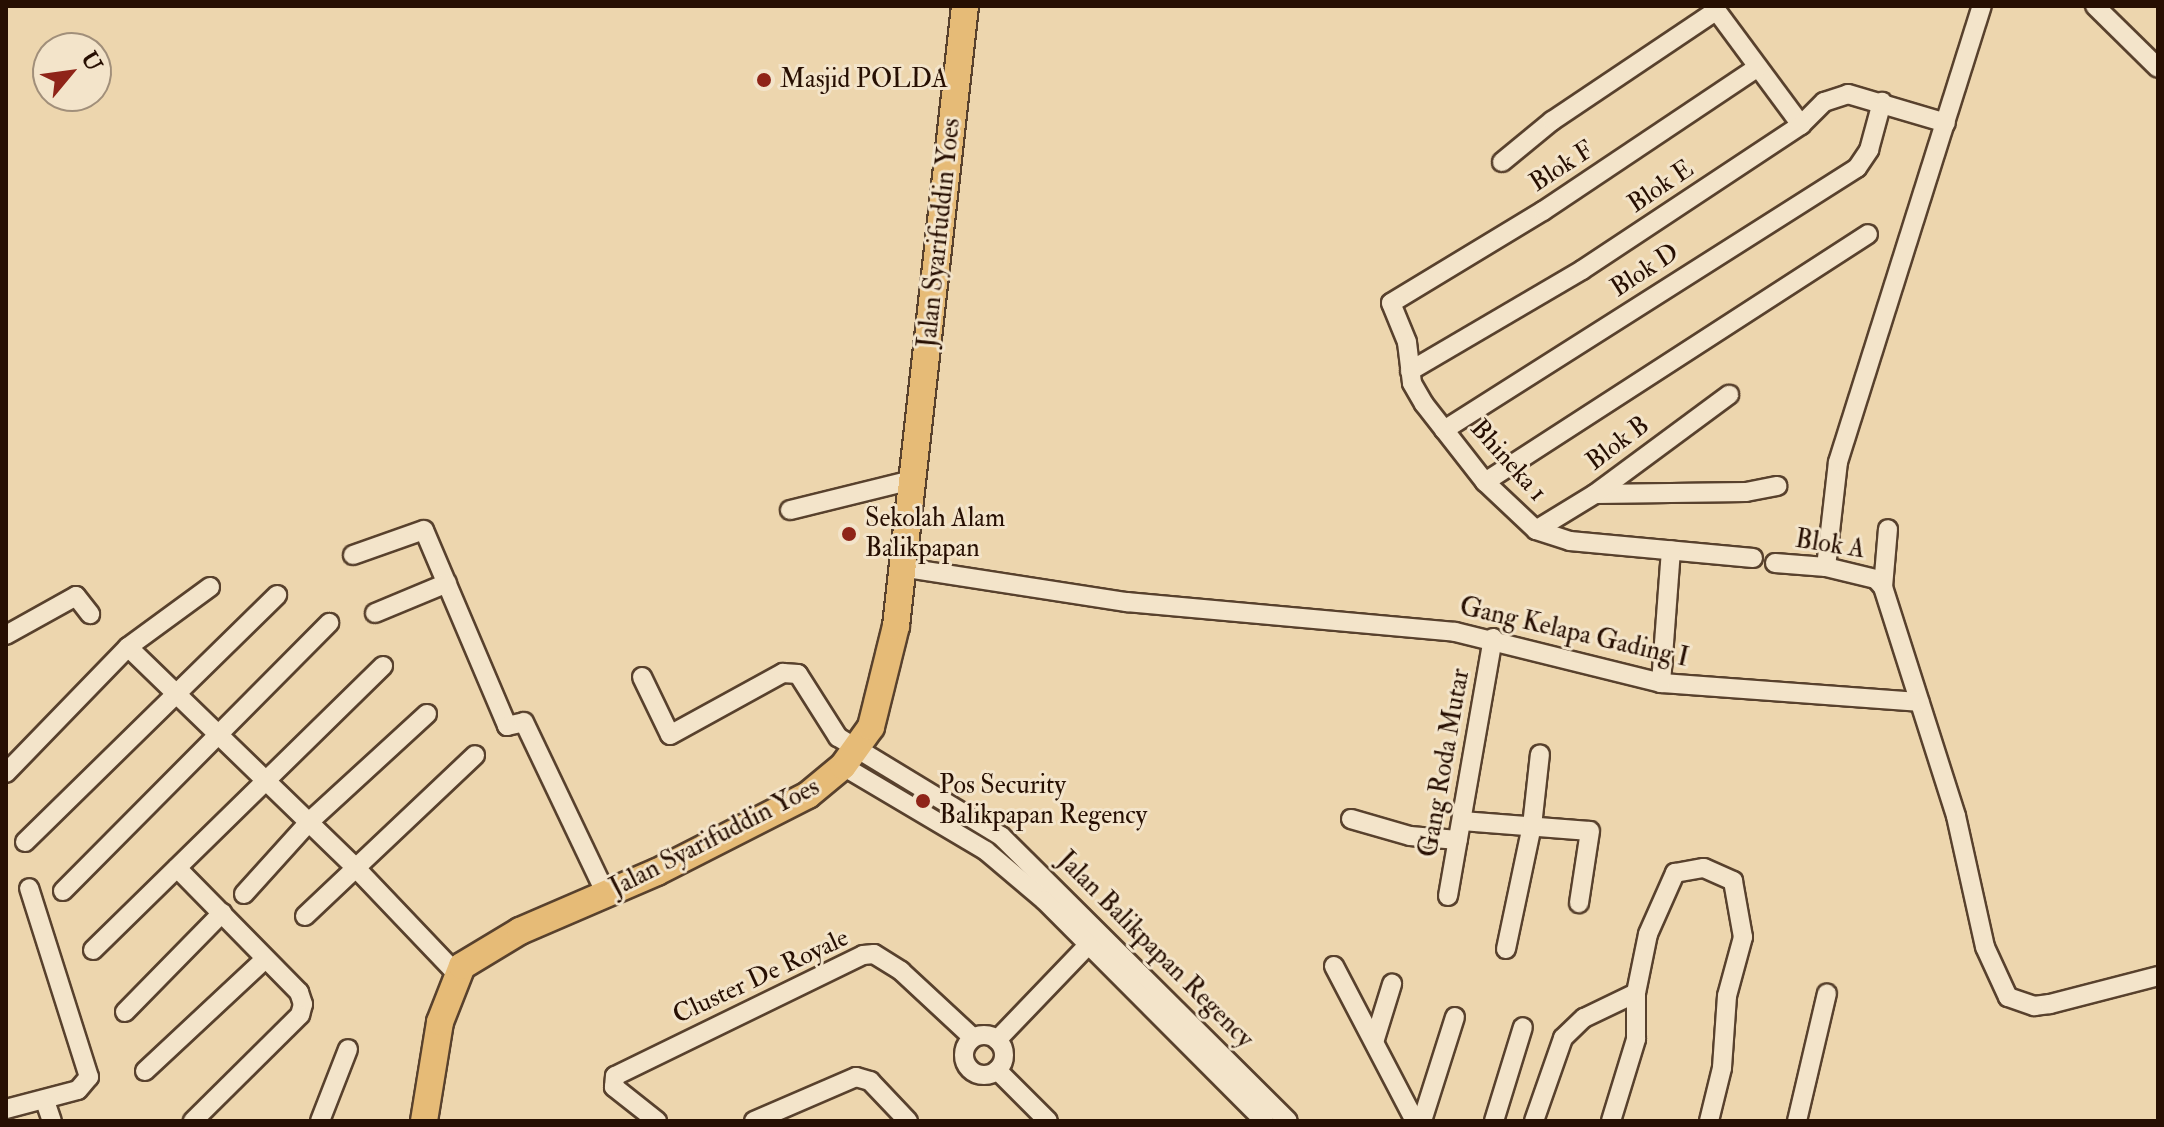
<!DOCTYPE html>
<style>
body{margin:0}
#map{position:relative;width:2164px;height:1127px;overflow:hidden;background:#edd6ae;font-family:"IM FELL Double Pica",serif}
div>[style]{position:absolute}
.roads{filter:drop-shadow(2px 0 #58412d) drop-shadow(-2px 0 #58412d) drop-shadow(0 2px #58412d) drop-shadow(0 -2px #58412d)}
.minor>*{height:18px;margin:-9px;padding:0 9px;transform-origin:9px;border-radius:9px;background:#f3e4ca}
.minor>.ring{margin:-9px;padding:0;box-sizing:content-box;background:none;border:18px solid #f3e4ca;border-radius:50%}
.highway>*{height:26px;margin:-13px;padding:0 13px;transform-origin:13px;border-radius:13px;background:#e6bb77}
.dots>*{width:22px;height:22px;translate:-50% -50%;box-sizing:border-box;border:4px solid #f3e4ca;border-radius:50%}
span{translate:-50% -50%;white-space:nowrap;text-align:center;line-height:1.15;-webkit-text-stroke:6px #f3e4ca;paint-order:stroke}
.poi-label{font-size:26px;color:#270f02}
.left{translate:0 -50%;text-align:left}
.street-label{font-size:26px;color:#270f02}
.frame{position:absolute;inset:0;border:8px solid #270f02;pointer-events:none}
.north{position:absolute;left:32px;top:32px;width:80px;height:80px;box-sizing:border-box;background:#f3e4ca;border:2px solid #a18f7a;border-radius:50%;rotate:61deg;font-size:22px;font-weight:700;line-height:32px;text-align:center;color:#270f02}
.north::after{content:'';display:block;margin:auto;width:28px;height:36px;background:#8f2418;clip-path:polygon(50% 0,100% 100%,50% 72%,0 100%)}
</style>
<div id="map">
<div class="roads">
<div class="minor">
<div style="left:1713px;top:6px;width:148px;rotate:53.5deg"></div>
<div style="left:2095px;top:6px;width:88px;rotate:44.5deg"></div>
<div style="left:1502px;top:162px;width:65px;rotate:-39.4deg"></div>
<div style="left:1552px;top:121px;width:197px;rotate:-33.9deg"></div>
<div style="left:1410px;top:371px;width:199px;rotate:-30.4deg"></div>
<div style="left:1582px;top:270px;width:263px;rotate:-33.5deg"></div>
<div style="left:1801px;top:125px;width:33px;rotate:-45deg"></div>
<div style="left:1824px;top:102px;width:25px;rotate:-18deg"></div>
<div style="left:1848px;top:94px;width:102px;rotate:16.5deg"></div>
<div style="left:1444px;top:430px;width:489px;rotate:-32.4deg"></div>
<div style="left:1857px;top:168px;width:22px;rotate:-56deg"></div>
<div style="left:1869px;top:150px;width:50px;rotate:-74.8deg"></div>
<div style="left:1485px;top:482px;width:456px;rotate:-32.9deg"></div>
<div style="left:1596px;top:494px;width:150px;rotate:-0.8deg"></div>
<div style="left:1746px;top:492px;width:32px;rotate:-11deg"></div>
<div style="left:790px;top:510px;width:126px;rotate:-13.8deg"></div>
<div style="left:1536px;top:530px;width:69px;rotate:-31.4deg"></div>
<div style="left:1595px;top:494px;width:167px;rotate:-36.5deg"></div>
<div style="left:353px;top:555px;width:75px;rotate:-19.4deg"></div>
<div style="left:424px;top:530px;width:213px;rotate:67deg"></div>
<div style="left:507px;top:726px;width:17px;rotate:-13deg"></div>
<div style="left:524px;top:722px;width:191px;rotate:64.5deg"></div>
<div style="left:1753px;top:558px;width:184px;rotate:-174.7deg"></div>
<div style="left:1570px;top:541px;width:36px;rotate:-162deg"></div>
<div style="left:1536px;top:530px;width:70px;rotate:-136.7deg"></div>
<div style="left:1485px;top:482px;width:99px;rotate:-128deg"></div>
<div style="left:1424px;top:404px;width:24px;rotate:-120deg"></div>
<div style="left:1412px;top:383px;width:41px;rotate:-97deg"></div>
<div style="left:1407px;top:342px;width:42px;rotate:-112.3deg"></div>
<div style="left:1391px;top:303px;width:178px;rotate:-31.2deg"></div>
<div style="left:1543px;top:211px;width:257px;rotate:-33.8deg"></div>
<div style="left:1775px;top:563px;width:51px;rotate:4.5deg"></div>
<div style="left:1826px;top:567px;width:51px;rotate:13.5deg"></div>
<div style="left:1876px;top:579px;width:11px;rotate:49deg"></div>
<div style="left:1883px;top:587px;width:240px;rotate:72.3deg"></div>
<div style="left:1956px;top:816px;width:134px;rotate:77.5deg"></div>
<div style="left:1985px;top:947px;width:55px;rotate:65.3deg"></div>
<div style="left:2008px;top:997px;width:28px;rotate:19deg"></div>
<div style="left:2034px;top:1006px;width:16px;rotate:-7deg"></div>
<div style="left:2050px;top:1004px;width:112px;rotate:-14.5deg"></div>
<div style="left:900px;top:567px;width:230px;rotate:8.8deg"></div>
<div style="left:1127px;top:602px;width:329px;rotate:5.2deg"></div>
<div style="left:1455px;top:632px;width:212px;rotate:13.9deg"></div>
<div style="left:1661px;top:683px;width:259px;rotate:4.2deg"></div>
<div style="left:1826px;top:567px;width:106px;rotate:-83.5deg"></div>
<div style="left:1838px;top:462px;width:478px;rotate:-72.5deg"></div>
<div style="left:210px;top:587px;width:102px;rotate:143.8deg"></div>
<div style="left:128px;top:647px;width:315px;rotate:44.1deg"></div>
<div style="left:354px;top:866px;width:149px;rotate:46.4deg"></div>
<div style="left:1883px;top:587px;width:58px;rotate:-85.1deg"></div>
<div style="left:375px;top:613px;width:78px;rotate:-22.6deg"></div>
<div style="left:6px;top:635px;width:80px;rotate:-29.1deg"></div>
<div style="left:76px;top:596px;width:23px;rotate:52deg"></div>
<div style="left:642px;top:677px;width:64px;rotate:64.2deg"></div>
<div style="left:670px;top:735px;width:129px;rotate:-28.8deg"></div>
<div style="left:783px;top:673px;width:15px;rotate:4deg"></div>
<div style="left:798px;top:674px;width:75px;rotate:57.6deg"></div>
<div style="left:838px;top:737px;width:191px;rotate:31.3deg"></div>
<div style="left:1001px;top:836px;width:404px;rotate:44.8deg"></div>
<div style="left:1661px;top:683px;width:133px;rotate:-85.7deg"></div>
<div style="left:843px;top:766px;width:166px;rotate:30.7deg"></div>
<div style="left:986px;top:851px;width:76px;rotate:40.2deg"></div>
<div style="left:1044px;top:900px;width:312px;rotate:45.1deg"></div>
<div style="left:6px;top:773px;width:175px;rotate:-45.9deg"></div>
<div style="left:1351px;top:819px;width:61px;rotate:16.1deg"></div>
<div style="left:1410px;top:836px;width:48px;rotate:4.8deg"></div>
<div style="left:1462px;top:821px;width:128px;rotate:4.5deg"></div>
<div style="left:1590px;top:831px;width:73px;rotate:98.7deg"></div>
<div style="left:25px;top:842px;width:353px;rotate:-44.4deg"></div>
<div style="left:177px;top:868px;width:174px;rotate:45.5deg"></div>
<div style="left:299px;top:992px;width:13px;rotate:72deg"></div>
<div style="left:303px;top:1004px;width:11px;rotate:105deg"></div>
<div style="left:300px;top:1015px;width:151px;rotate:135.3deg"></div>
<div style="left:63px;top:891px;width:378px;rotate:-45.2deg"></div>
<div style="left:244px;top:894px;width:97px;rotate:-47.9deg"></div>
<div style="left:309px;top:822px;width:160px;rotate:-42.5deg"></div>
<div style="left:1448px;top:896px;width:262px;rotate:-80.1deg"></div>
<div style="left:305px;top:916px;width:234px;rotate:-43.4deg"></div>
<div style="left:1506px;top:949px;width:126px;rotate:-78.1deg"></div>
<div style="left:1532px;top:826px;width:72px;rotate:-83.7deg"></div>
<div style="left:93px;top:950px;width:406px;rotate:-44.4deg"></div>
<div style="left:1334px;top:966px;width:175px;rotate:62.4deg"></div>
<div style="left:125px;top:1012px;width:139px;rotate:-45.6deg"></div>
<div class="ring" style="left:964px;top:1035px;width:22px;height:22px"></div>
<div style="left:1375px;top:1039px;width:58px;rotate:-72.8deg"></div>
<div style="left:997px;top:1040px;width:132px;rotate:-46.2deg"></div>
<div style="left:997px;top:1070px;width:72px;rotate:45deg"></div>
<div style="left:145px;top:1071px;width:164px;rotate:-43deg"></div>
<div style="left:45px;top:1101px;width:21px;rotate:71deg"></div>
<div style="left:6px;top:1109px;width:74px;rotate:-14.8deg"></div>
<div style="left:78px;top:1090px;width:17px;rotate:-50deg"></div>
<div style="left:89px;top:1077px;width:198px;rotate:-107.6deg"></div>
<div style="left:320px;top:1121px;width:77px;rotate:-68.7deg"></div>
<div style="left:657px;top:1121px;width:55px;rotate:-141.7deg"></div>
<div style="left:614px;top:1087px;width:11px;rotate:-85deg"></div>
<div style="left:615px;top:1076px;width:276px;rotate:-26deg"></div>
<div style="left:863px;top:955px;width:11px;rotate:-5deg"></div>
<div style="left:874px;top:954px;width:32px;rotate:32deg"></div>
<div style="left:901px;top:971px;width:98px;rotate:42.9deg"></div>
<div style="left:754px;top:1121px;width:111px;rotate:-23.3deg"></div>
<div style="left:856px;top:1077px;width:15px;rotate:16deg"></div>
<div style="left:870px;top:1081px;width:55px;rotate:46.5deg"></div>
<div style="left:1422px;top:1121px;width:109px;rotate:-72.4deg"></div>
<div style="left:1494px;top:1121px;width:98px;rotate:-72.9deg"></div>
<div style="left:1534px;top:1121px;width:88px;rotate:-70.7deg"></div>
<div style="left:1563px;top:1038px;width:29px;rotate:-44deg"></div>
<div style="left:1584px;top:1018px;width:58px;rotate:-25.7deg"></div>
<div style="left:1611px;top:1121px;width:86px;rotate:-73deg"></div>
<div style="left:1636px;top:1039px;width:46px;rotate:-90deg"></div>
<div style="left:1636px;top:993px;width:60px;rotate:-78.5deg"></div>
<div style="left:1648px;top:934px;width:67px;rotate:-66.1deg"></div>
<div style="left:1675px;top:873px;width:29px;rotate:-10deg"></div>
<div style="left:1704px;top:868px;width:32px;rotate:24deg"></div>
<div style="left:1733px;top:881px;width:57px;rotate:79.9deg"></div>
<div style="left:1743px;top:937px;width:61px;rotate:105.2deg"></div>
<div style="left:1727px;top:996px;width:72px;rotate:94deg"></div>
<div style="left:1722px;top:1068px;width:55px;rotate:103.8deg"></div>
<div style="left:1797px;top:1121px;width:131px;rotate:-76.8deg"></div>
</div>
<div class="highway">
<div style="left:424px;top:1121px;width:100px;rotate:-80.8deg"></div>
<div style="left:440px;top:1022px;width:60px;rotate:-68.6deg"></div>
<div style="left:462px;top:966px;width:68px;rotate:-31.1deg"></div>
<div style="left:520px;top:931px;width:149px;rotate:-23.3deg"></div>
<div style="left:657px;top:872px;width:169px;rotate:-27deg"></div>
<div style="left:808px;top:795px;width:45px;rotate:-39.6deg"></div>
<div style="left:843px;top:766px;width:48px;rotate:-54.3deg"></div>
<div style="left:871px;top:727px;width:104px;rotate:-76.1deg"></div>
<div style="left:896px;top:626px;width:624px;rotate:-83.65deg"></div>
</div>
</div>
<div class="dots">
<div style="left:764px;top:80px;background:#8f2418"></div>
<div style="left:849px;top:534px;background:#8f2418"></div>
<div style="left:923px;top:801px;background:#8f2418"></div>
</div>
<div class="poi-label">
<span class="left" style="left:780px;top:80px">Masjid POLDA</span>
<span class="left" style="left:865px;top:534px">Sekolah Alam<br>Balikpapan</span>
<span class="left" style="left:939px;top:801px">Pos Security<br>Balikpapan Regency</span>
</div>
<div class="street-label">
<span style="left:1562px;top:167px;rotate:-33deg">Blok F</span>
<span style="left:1661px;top:187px;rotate:-34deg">Blok E</span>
<span style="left:940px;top:233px;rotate:-84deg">Jalan Syarifuddin Yoes</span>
<span style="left:1645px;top:271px;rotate:-33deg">Blok D</span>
<span style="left:1618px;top:444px;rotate:-37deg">Blok B</span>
<span style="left:1508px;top:461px;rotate:48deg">Bhineka 1</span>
<span style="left:1830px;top:545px;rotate:9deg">Blok A</span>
<span style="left:1574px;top:633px;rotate:13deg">Gang Kelapa Gading I</span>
<span style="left:1445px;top:763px;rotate:-80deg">Gang Roda Mutar</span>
<span style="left:715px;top:838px;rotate:-27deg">Jalan Syarifuddin Yoes</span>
<span style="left:1155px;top:950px;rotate:45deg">Jalan Balikpapan Regency</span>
<span style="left:761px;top:977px;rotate:-25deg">Cluster De Royale</span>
</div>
<div class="frame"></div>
<div class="north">U</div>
</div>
